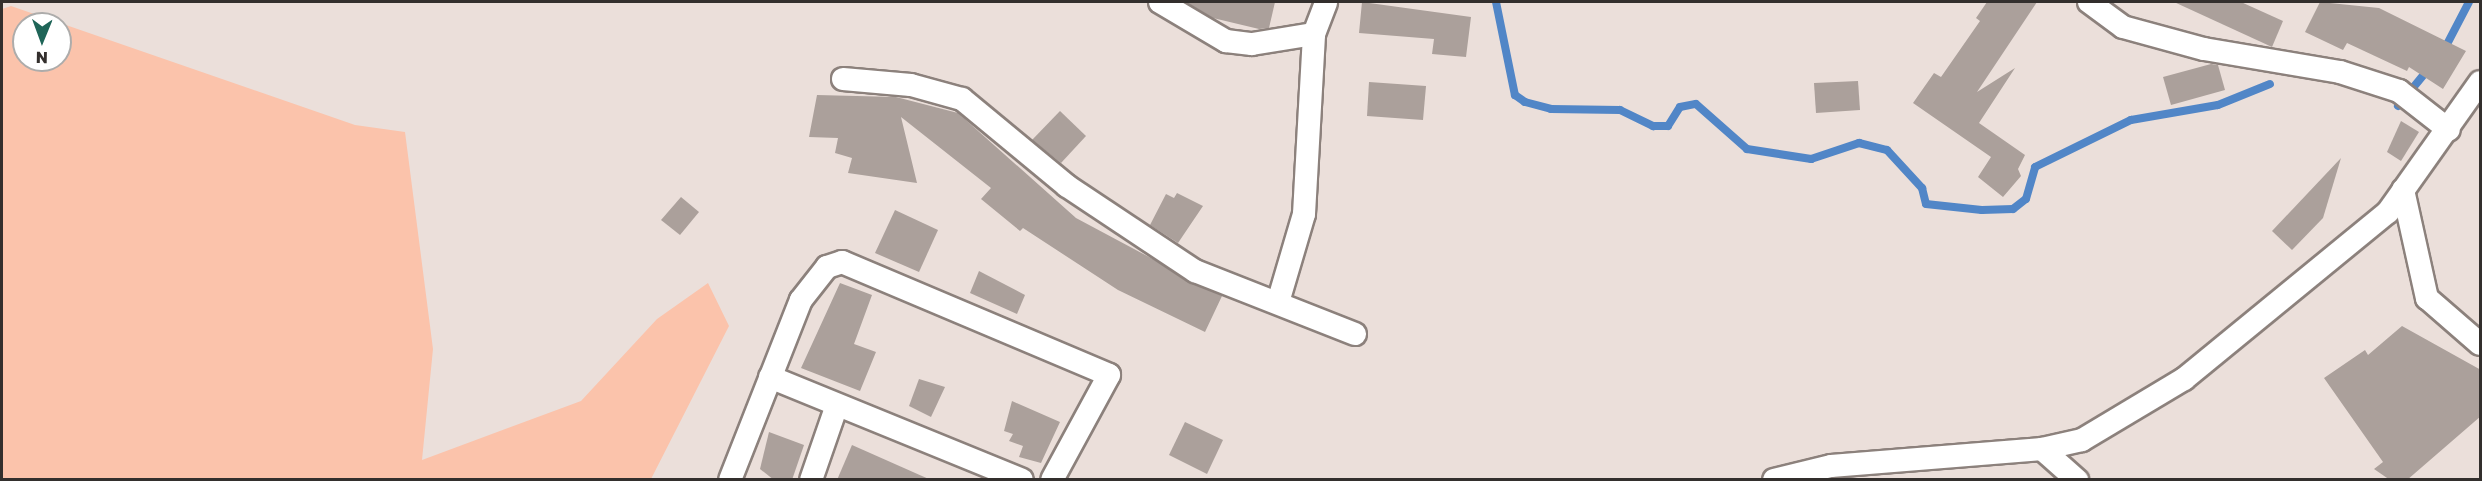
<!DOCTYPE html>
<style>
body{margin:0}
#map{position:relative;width:2482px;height:481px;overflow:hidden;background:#ebdfda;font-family:"Golos Text",sans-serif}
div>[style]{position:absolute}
.green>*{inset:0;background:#fbc3ab}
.stream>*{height:8px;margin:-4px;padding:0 4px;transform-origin:4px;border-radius:4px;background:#5186c7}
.building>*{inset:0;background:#aba09b}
.roads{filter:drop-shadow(2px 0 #8c817c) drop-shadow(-2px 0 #8c817c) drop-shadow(0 2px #8c817c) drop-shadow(0 -2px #8c817c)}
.minor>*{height:22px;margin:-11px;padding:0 11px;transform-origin:11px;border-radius:11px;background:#fff}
span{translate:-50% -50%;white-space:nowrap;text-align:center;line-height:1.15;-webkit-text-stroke:6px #fff;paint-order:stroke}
.frame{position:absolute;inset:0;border:3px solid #332f2d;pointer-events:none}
.north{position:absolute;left:12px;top:12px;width:60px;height:60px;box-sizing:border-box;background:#fff;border:2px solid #adacab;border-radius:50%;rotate:181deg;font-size:16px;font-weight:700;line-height:24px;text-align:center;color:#332f2d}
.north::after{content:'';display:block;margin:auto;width:21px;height:27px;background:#1f6558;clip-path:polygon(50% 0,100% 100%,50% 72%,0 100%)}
</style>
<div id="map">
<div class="green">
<div style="clip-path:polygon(evenodd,11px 6px,355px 125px,405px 132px,433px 349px,422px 460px,581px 401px,657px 319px,708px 283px,729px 326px,651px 479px,2px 479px,2px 9px,11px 6px,24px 24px,60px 24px,60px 60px,24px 60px,24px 24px)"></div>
</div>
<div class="stream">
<div style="left:1496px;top:2px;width:95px;rotate:78.5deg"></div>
<div style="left:1515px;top:95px;width:12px;rotate:35deg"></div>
<div style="left:1525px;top:102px;width:27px;rotate:15deg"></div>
<div style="left:1551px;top:109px;width:69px;rotate:0.8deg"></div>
<div style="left:1620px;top:110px;width:37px;rotate:26deg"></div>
<div style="left:1653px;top:126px;width:15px"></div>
<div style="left:1668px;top:126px;width:22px;rotate:-58deg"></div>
<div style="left:1680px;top:107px;width:16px;rotate:-11deg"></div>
<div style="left:1696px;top:104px;width:68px;rotate:41.4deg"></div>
<div style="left:1747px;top:149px;width:65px;rotate:8.9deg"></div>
<div style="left:1811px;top:159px;width:51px;rotate:-18.4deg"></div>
<div style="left:1859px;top:143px;width:29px;rotate:14deg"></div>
<div style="left:1887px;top:150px;width:52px;rotate:47.4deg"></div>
<div style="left:1922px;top:188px;width:16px;rotate:76deg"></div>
<div style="left:1926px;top:204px;width:56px;rotate:6.1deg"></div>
<div style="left:1982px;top:210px;width:31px;rotate:-2deg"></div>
<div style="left:2013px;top:209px;width:16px;rotate:-38deg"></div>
<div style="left:2026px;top:199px;width:33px;rotate:-74deg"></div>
<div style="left:2035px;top:167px;width:107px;rotate:-26.1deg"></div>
<div style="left:2131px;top:120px;width:88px;rotate:-9.8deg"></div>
<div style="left:2218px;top:105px;width:56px;rotate:-22deg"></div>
<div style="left:2444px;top:50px;width:54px;rotate:-62.5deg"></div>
<div style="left:2398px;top:106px;width:50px;rotate:-50.6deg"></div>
</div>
<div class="building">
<div style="clip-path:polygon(1186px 2px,1275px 2px,1269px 28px,1259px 29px,1213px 18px)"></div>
<div style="clip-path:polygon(1362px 2px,1471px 17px,1466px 57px,1432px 54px,1434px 39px,1359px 33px)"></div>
<div style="clip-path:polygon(1987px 2px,2037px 2px,1977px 92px,2015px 68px,1979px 123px,2025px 155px,2018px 169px,2021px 176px,2003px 197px,1978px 177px,1991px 157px,1913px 103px,1934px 73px,1941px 77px,1980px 21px,1976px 18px)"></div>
<div style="clip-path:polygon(2174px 2px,2241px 2px,2283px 21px,2272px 47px)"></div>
<div style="clip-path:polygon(2320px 2px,2379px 8px,2466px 51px,2443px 89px,2409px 67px,2407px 71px,2347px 43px,2343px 50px,2305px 32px)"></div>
<div style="clip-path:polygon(2211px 64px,2218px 65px,2225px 90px,2171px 105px,2163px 77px)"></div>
<div style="clip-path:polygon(1858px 81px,1860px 110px,1816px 113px,1814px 83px)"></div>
<div style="clip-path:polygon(1369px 82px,1426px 86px,1423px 120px,1367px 116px)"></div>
<div style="clip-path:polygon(817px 95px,896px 97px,958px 113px,1076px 218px,1222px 296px,1205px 332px,1118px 290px,1023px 228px,1020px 231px,981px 199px,991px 188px,901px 117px,917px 183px,848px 173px,852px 158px,835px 153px,838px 138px,809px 137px)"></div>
<div style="clip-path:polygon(1060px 111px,1086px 136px,1061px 163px,1032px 140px)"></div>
<div style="clip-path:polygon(2401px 121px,2419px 132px,2401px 161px,2387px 152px)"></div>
<div style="clip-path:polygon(2341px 158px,2323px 218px,2292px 250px,2272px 231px)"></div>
<div style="clip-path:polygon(1177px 193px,1203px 206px,1178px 243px,1150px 225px,1166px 194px,1174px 198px)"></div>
<div style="clip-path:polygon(681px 197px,699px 212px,680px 235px,661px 220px)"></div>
<div style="clip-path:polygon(895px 210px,938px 230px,919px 272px,875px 253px)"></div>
<div style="clip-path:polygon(979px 271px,1025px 295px,1017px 314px,970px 293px)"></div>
<div style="clip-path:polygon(840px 283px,872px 295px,854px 344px,876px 352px,860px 391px,801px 368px)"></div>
<div style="clip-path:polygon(2402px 326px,2481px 370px,2481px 416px,2407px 480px,2390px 480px,2374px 469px,2383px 462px,2324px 378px,2365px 350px,2368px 355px)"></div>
<div style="clip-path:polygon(919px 379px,945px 387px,931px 417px,909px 406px)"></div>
<div style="clip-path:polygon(1012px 401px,1060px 422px,1041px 463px,1019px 457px,1023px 446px,1009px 441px,1013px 434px,1004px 431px)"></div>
<div style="clip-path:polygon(1185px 422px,1223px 440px,1207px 474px,1169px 455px)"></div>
<div style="clip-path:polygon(769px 432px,804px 445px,792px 480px,774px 480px,760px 469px)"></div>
<div style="clip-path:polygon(852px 445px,931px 480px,837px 480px)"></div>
</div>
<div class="roads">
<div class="minor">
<div style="left:1160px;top:2px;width:77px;rotate:30.6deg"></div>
<div style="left:1226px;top:41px;width:26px;rotate:7deg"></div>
<div style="left:1252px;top:44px;width:63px;rotate:-9.2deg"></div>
<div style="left:2089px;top:2px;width:42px;rotate:36.3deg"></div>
<div style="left:2123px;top:27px;width:84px;rotate:15.2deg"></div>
<div style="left:2204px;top:49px;width:138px;rotate:9.6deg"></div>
<div style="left:2340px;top:72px;width:62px;rotate:17.9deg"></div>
<div style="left:2399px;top:91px;width:63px;rotate:38deg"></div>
<div style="left:843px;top:79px;width:68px;rotate:5deg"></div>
<div style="left:911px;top:85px;width:53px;rotate:15.4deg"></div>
<div style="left:962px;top:99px;width:136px;rotate:39.6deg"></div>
<div style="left:1067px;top:186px;width:154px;rotate:33.6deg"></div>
<div style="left:1195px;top:271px;width:172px;rotate:21.5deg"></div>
<div style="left:2403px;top:190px;width:111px;rotate:77.5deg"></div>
<div style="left:2427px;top:298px;width:70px;rotate:41deg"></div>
<div style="left:1279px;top:299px;width:89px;rotate:-73.6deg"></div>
<div style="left:1304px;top:214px;width:180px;rotate:-86.8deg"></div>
<div style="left:1314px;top:34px;width:34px;rotate:-69deg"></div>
<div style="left:770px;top:377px;width:272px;rotate:22.2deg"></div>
<div style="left:2042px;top:449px;width:47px;rotate:41.5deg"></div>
<div style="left:730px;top:480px;width:193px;rotate:-68.5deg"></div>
<div style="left:801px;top:300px;width:42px;rotate:-51.8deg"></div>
<div style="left:827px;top:267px;width:16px;rotate:-18deg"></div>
<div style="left:842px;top:262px;width:290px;rotate:22.9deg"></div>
<div style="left:1109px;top:375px;width:119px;rotate:118.5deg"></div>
<div style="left:811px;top:480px;width:79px;rotate:-70.9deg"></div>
<div style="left:1774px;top:480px;width:59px;rotate:-13.8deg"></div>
<div style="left:1831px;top:466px;width:212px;rotate:-4.6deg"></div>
<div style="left:2042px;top:449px;width:41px;rotate:-12.7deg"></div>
<div style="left:2082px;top:440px;width:119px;rotate:-30.9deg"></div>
<div style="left:2184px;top:379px;width:264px;rotate:-39.3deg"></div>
<div style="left:2388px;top:212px;width:159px;rotate:-54.7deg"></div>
</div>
</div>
<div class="frame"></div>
<div class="north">N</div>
</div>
